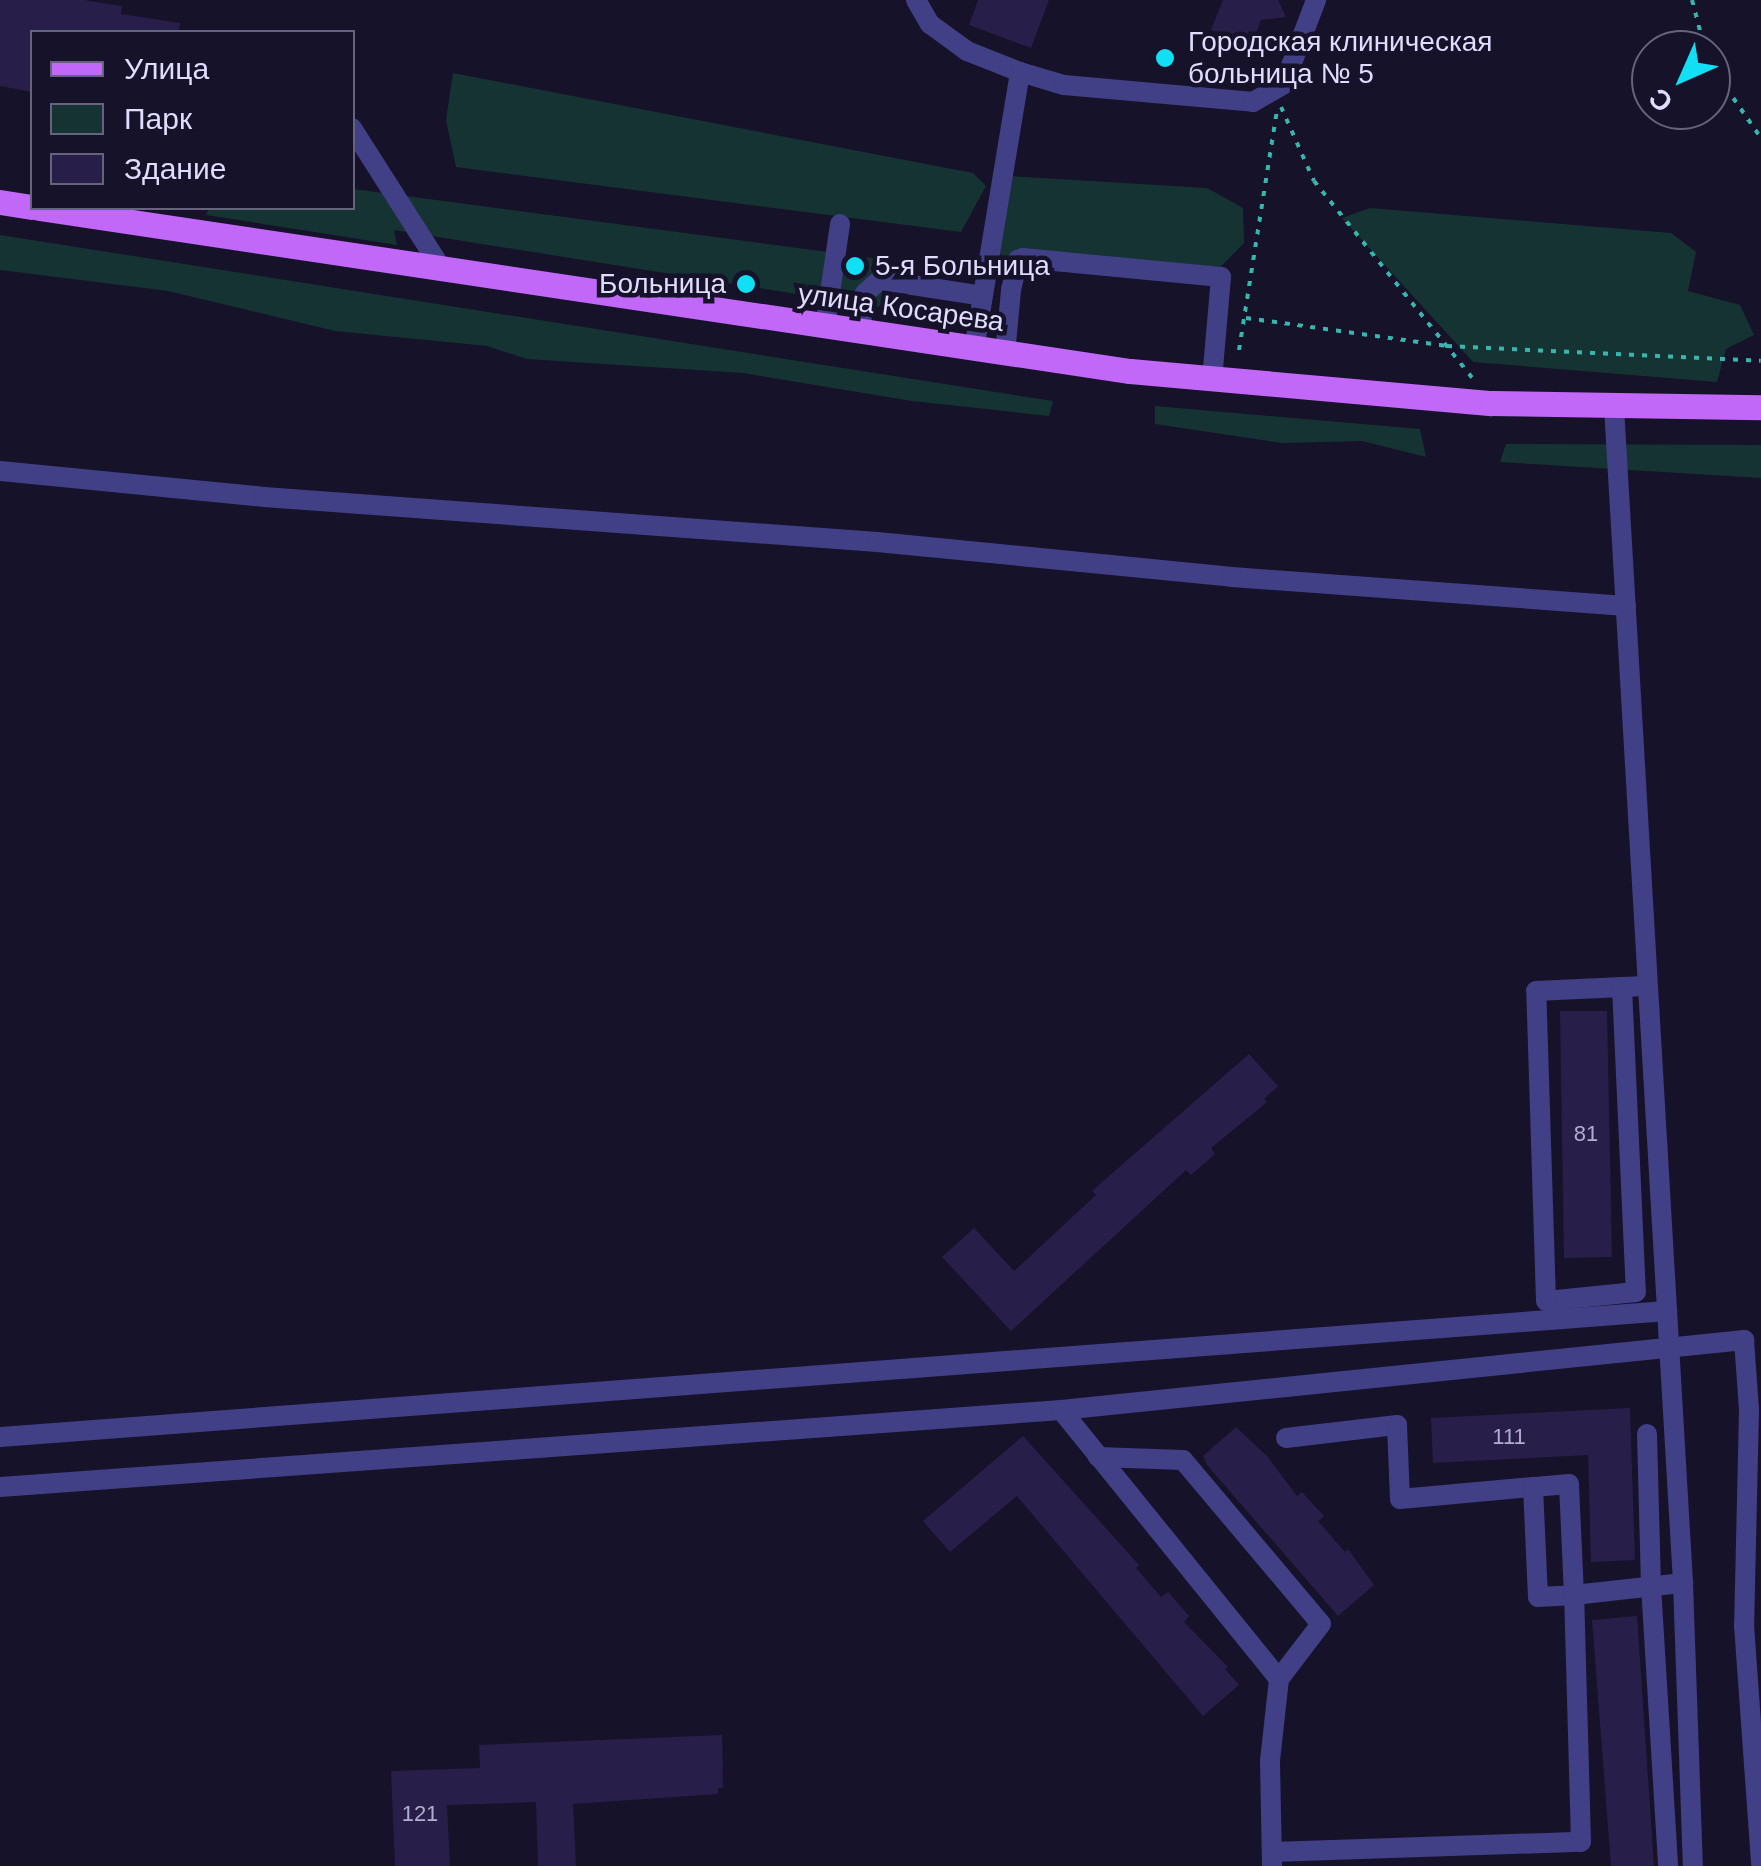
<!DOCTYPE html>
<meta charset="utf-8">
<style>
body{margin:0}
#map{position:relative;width:1761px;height:1866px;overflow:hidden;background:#161229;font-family:Arial,sans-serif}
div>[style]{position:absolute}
.green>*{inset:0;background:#153332}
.building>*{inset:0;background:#271f49}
.path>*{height:4px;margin-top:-2px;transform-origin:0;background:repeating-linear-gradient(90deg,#37b6ad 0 5px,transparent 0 13px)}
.minor>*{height:20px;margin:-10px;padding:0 10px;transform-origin:10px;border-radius:10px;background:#413f86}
.major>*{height:25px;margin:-12.5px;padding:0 12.5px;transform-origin:12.5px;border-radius:12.5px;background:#c168f8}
.dots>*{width:28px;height:28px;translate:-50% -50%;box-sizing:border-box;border:5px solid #161229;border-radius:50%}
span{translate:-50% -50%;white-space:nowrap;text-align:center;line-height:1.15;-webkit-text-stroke:9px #161229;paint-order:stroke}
.number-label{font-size:22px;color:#b1add0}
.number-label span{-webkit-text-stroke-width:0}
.poi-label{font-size:28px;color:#dfdcfd}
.left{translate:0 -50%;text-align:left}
.right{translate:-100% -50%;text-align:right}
.street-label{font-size:28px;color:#dfdcfd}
.legend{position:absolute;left:30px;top:30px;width:325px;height:180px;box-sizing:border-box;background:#161229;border:2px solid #66637e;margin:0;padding:12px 18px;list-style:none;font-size:30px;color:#dfdcfd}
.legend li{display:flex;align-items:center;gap:20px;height:50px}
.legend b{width:50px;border:2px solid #66637e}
.north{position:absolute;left:1631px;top:30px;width:100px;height:100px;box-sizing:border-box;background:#161229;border:2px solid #66637e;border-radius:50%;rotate:225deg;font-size:28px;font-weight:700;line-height:40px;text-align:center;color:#dfdcfd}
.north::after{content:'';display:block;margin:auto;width:35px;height:45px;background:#11dff4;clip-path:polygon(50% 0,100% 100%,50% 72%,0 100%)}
</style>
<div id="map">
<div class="green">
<div style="clip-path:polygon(453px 73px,973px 173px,986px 186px,961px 232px,456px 167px,446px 120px)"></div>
<div style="clip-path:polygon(1009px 176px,1207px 188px,1243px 208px,1244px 243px,1204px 284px,1001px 266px,999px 235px)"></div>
<div style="clip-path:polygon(353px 189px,873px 258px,888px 289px,879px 307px,394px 230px,397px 245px,206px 215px,209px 208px,352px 208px)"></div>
<div style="clip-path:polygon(1370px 208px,1671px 233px,1696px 252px,1688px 291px,1740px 305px,1754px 335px,1726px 349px,1717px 382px,1473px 362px,1342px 218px)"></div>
<div style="clip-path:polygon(0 235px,1053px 401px,1049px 416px,912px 401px,743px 373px,527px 359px,487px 346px,335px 331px,168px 291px,0 270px)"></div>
<div style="clip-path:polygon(1155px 406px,1420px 429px,1426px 457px,1362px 441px,1282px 443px,1155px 424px)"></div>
<div style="clip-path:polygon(1506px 444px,1761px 445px,1761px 478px,1500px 462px)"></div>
</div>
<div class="building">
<div style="clip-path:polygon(0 0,84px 0,122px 6px,121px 14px,180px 23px,179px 32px,32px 32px,32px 92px,0 86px)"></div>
<div style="clip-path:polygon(978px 0,1049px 0,1031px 48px,969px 25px)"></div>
<div style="clip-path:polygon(1223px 0,1278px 0,1286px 17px,1261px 20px,1251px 46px,1211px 30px)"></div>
<div style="clip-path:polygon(1560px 1011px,1607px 1011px,1612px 1257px,1564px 1258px)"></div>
<div style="clip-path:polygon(1249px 1054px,1278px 1086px,1264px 1099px,1267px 1102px,1211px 1148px,1215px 1154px,1191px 1175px,1186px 1170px,1011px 1331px,942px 1257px,974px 1228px,1014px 1271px,1096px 1195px,1092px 1191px,1101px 1183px)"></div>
<div style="clip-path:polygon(1630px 1408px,1635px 1560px,1591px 1562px,1588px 1455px,1433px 1463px,1431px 1418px)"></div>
<div style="clip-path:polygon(1236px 1427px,1267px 1456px,1297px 1496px,1302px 1492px,1324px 1516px,1318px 1521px,1345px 1552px,1348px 1549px,1374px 1585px,1338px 1616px,1207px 1465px,1203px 1456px)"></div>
<div style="clip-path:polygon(1023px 1436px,1139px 1565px,1136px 1568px,1161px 1597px,1168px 1592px,1189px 1616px,1184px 1622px,1228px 1667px,1225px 1669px,1239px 1685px,1203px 1716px,1017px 1496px,950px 1552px,923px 1521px)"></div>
<div style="clip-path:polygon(1637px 1616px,1654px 1866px,1611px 1866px,1592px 1620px)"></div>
<div style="clip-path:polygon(722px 1735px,723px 1788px,718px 1788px,718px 1794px,573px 1804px,576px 1866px,538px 1866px,536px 1802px,447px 1805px,450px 1866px,395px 1866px,391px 1771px,480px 1768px,479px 1745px)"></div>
</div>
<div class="path">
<div style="left:1692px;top:0;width:52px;rotate:75.4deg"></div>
<div style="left:1711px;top:66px;width:88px;rotate:55.2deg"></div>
<div style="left:1281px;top:107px;width:81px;rotate:66deg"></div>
<div style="left:1314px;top:181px;width:254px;rotate:51.2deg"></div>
<div style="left:1246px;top:318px;width:203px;rotate:7.9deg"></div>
<div style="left:1447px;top:346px;width:314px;rotate:2.7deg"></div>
<div style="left:1239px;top:350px;width:242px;rotate:-81deg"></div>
</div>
<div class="minor">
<div style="left:916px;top:0;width:28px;rotate:60deg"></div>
<div style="left:930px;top:24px;width:46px;rotate:36.1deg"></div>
<div style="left:967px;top:51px;width:57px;rotate:21.6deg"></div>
<div style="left:1020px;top:72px;width:46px;rotate:16.5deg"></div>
<div style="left:1064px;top:85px;width:190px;rotate:5.1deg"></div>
<div style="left:1253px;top:102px;width:36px;rotate:-30deg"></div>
<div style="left:1284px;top:84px;width:90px;rotate:-69.1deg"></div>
<div style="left:352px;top:128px;width:169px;rotate:57.5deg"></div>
<div style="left:825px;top:327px;width:104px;rotate:-81.7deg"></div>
<div style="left:860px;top:332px;width:39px;rotate:-83deg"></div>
<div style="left:865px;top:293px;width:20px;rotate:-41deg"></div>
<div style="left:880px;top:280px;width:104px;rotate:8.8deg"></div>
<div style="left:974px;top:350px;width:282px;rotate:-80.6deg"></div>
<div style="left:1005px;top:354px;width:64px;rotate:-84.6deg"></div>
<div style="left:1011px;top:290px;width:31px;rotate:-77deg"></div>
<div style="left:1018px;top:260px;width:5px;rotate:-22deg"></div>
<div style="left:1023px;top:258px;width:199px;rotate:5.5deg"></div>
<div style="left:1221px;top:277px;width:102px;rotate:95deg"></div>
<div style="left:1614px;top:407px;width:1178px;rotate:86.64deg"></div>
<div style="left:1683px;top:1583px;width:283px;rotate:88deg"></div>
<div style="left:0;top:471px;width:265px;rotate:5.6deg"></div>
<div style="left:264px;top:497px;width:615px;rotate:4.2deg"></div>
<div style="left:877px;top:542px;width:357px;rotate:5.6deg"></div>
<div style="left:1232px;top:577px;width:395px;rotate:4.2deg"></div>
<div style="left:1622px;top:987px;width:305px;rotate:87.4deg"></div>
<div style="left:1636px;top:1292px;width:90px;rotate:174.3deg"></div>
<div style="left:1546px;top:1301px;width:310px;rotate:-91.8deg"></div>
<div style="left:1536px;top:991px;width:86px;rotate:-2.7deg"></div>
<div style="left:1622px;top:987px;width:26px;rotate:-2deg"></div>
<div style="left:1647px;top:1434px;width:152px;rotate:88.5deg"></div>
<div style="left:1651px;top:1586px;width:281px;rotate:86.5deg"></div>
<div style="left:0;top:1437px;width:1672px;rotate:-4.32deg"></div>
<div style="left:1286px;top:1438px;width:112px;rotate:-6.7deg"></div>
<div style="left:1397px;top:1425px;width:74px;rotate:87.7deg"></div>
<div style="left:1400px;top:1499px;width:134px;rotate:-5.2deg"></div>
<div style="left:1533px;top:1487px;width:110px;rotate:87.4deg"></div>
<div style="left:1538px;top:1597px;width:36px;rotate:-3deg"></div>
<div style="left:1574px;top:1595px;width:111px;rotate:-92.6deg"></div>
<div style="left:1569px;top:1484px;width:36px;rotate:175deg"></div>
<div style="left:1098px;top:1457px;width:85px;rotate:2deg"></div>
<div style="left:1183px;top:1460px;width:214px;rotate:49.9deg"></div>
<div style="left:1321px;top:1624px;width:69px;rotate:127.4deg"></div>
<div style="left:1279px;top:1679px;width:82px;rotate:96.3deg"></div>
<div style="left:1270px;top:1761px;width:105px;rotate:88.9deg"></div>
<div style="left:0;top:1487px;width:1064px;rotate:-4.15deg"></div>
<div style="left:1279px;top:1679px;width:346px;rotate:-129deg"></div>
<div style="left:1061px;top:1410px;width:687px;rotate:-5.85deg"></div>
<div style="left:1744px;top:1340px;width:70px;rotate:85.9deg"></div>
<div style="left:1749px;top:1410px;width:215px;rotate:91.3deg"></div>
<div style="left:1744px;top:1625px;width:241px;rotate:85.9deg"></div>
<div style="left:1272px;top:1852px;width:309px;rotate:-1.9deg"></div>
<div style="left:1581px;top:1842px;width:247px;rotate:-91.6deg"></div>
<div style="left:1574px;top:1595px;width:110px;rotate:-6.3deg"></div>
</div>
<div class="major">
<div style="left:0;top:202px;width:32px;rotate:9deg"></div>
<div style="left:39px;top:208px;width:1103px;rotate:8.5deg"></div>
<div style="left:1130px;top:371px;width:363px;rotate:5.1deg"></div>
<div style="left:1492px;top:403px;width:269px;rotate:0.9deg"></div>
</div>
<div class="dots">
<div style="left:1165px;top:58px;background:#11dff4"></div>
<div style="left:855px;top:266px;background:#11dff4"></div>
<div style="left:746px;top:284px;background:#11dff4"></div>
</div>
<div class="number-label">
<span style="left:1586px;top:1134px">81</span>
<span style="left:1509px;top:1437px">111</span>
<span style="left:420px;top:1814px">121</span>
</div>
<div class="poi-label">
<span class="left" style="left:1188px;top:58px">Городская клиническая<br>больница № 5</span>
<span class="left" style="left:875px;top:266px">5-я Больница</span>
<span class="right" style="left:726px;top:284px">Больница</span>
</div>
<div class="street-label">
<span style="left:901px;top:308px;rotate:8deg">улица Косарева</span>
</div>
<ul class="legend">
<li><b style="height:12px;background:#c168f8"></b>Улица</li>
<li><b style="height:28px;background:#153332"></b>Парк</li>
<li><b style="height:28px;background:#271f49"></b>Здание</li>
</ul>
<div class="north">С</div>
</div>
